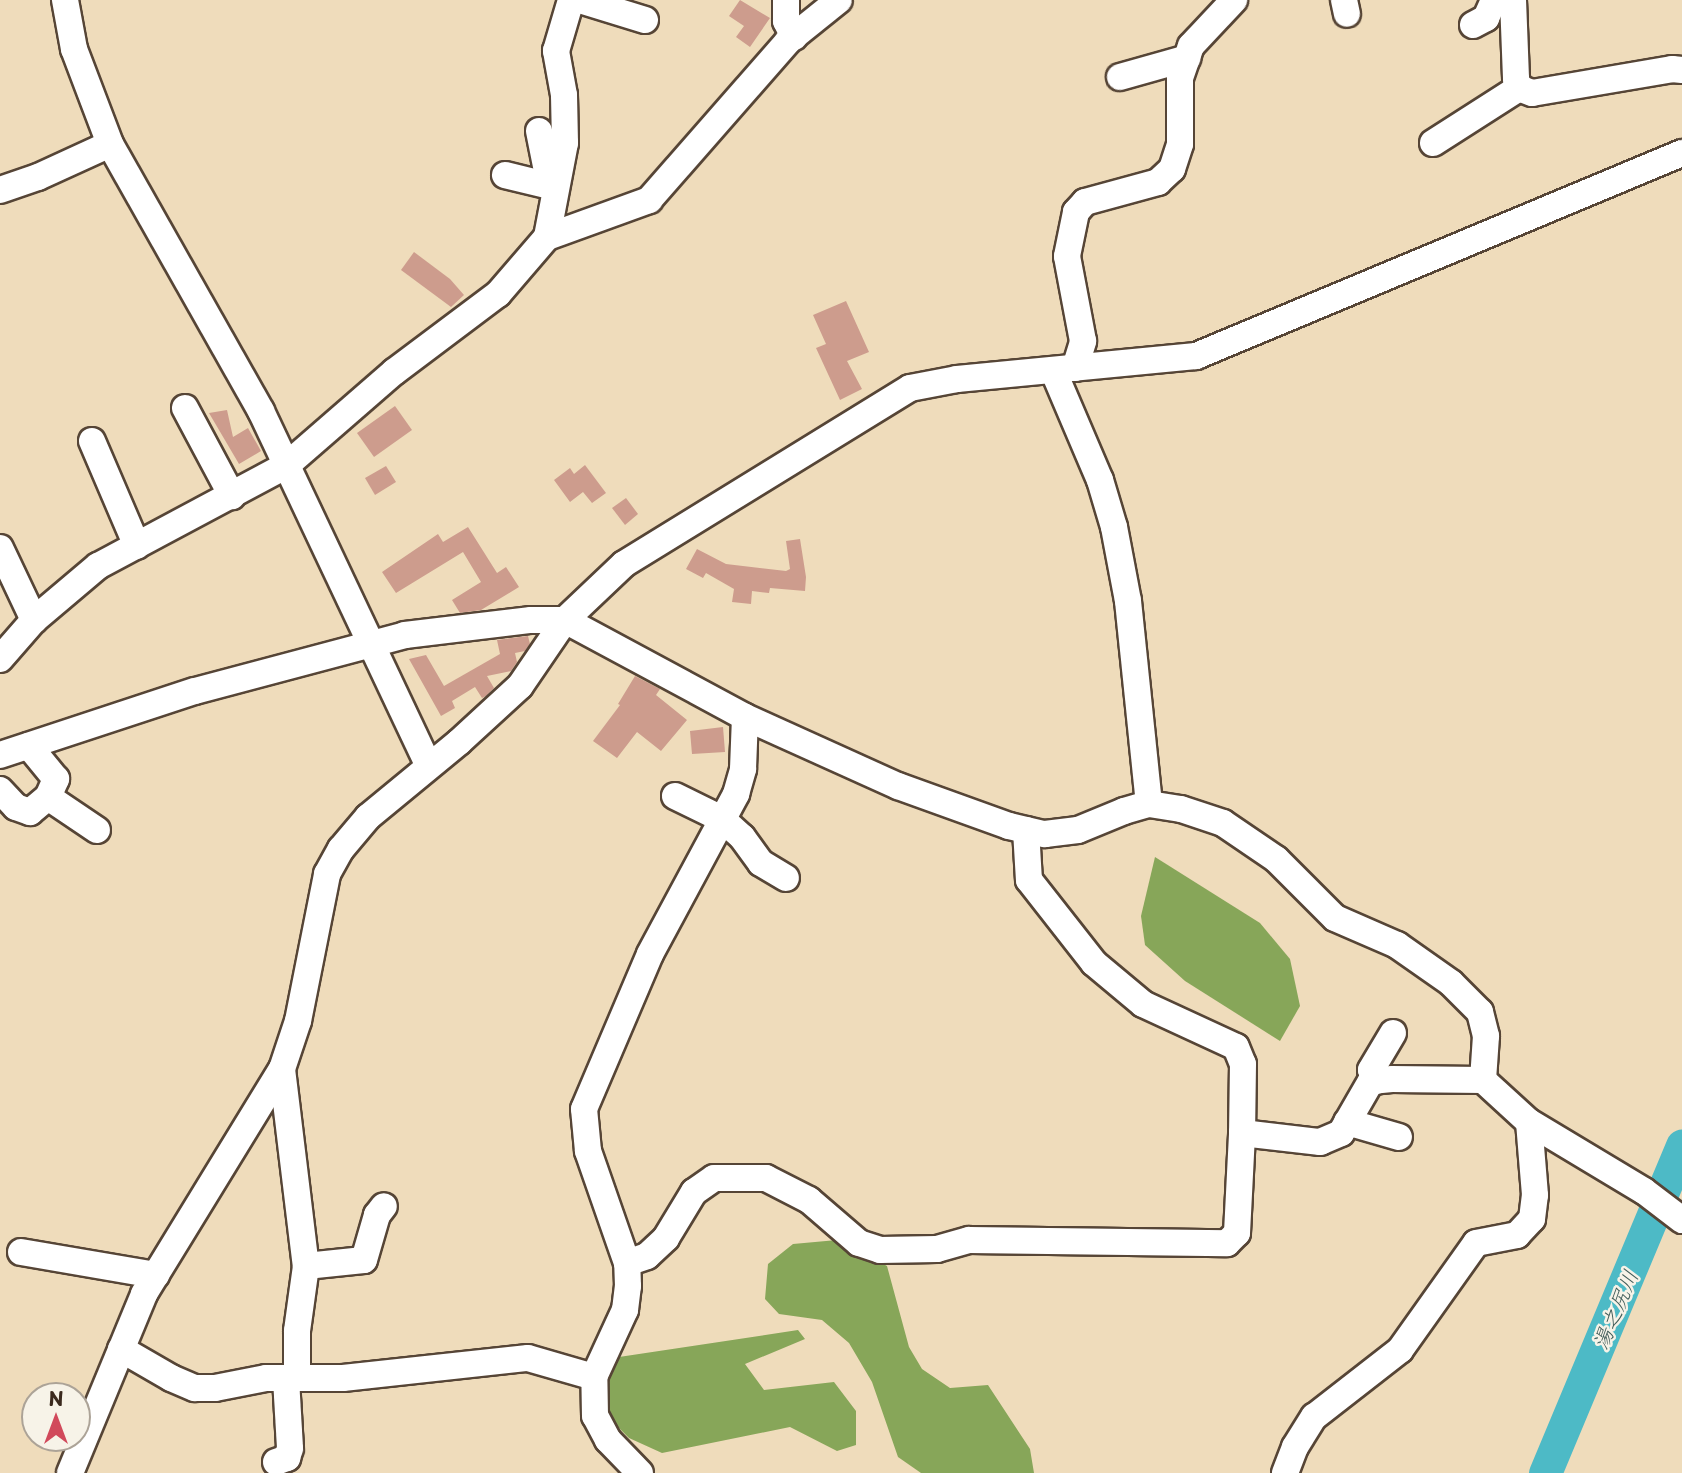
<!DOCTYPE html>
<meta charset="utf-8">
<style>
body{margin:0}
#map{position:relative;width:1682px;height:1473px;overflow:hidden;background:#efdcbb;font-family:"Playpen Sans","Klee One",sans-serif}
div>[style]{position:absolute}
.forest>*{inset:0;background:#87a659}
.river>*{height:33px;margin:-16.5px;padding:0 16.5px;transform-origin:16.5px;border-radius:16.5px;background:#4dbac6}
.building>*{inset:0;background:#cd9c8d}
.roads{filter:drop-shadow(2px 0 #564536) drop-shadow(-2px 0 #564536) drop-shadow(0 2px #564536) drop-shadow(0 -2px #564536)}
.minor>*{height:26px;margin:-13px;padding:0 13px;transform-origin:13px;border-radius:13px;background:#fff}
span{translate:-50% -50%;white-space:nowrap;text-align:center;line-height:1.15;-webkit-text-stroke:5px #f7f3e8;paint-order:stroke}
.water-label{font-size:21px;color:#415c59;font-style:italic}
.north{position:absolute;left:21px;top:1382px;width:70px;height:70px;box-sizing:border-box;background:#f7f3e8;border:2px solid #aca397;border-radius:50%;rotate:0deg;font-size:19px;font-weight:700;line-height:28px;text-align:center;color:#3b2a1e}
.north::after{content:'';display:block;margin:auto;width:24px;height:32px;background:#d1495b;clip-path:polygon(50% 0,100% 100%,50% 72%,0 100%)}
</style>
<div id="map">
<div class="forest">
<div style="clip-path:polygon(1155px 857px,1260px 923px,1290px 959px,1300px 1006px,1280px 1041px,1185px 981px,1145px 945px,1141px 916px)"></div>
<div style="clip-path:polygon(837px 1240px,887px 1266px,909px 1347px,922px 1369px,950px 1388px,988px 1385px,1030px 1449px,1034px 1473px,921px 1473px,898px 1457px,872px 1382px,849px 1343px,822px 1320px,779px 1314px,765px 1299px,768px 1264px,793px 1244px)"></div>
<div style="clip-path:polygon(798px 1330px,805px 1339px,745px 1364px,764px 1390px,834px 1382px,856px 1411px,856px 1445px,837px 1451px,790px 1427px,662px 1453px,629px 1438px,604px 1413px,601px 1386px,619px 1357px)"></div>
</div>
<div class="river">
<div style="left:1545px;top:1473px;width:355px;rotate:-67.3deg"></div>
</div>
<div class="building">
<div style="clip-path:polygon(740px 0,770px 18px,750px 47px,736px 37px,744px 26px,729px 16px)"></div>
<div style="clip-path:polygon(414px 252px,450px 279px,464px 295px,451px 307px,401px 270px)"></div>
<div style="clip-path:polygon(846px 301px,869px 352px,847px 361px,862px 389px,840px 400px,816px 348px,826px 344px,813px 315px)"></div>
<div style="clip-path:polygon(395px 406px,412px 430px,374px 457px,357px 433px)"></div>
<div style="clip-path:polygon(227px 410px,233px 437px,248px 428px,261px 451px,239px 464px,209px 413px)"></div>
<div style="clip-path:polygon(585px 465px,606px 493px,592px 503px,583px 492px,570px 502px,554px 480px,570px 468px,574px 474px)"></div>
<div style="clip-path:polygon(386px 466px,396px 482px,375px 495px,365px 478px)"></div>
<div style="clip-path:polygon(626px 498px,638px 514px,625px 525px,612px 508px)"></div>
<div style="clip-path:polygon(468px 527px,497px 573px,506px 567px,519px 587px,481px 610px,460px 613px,452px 600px,481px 582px,463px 552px,396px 593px,382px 572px,438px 534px,443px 542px)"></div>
<div style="clip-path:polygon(800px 539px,806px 577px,805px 591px,770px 588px,769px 593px,752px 591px,751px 604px,732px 602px,734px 589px,706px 573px,703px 578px,686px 569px,697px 549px,726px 564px,786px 571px,790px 569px,786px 541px)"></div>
<div style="clip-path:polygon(528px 636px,530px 644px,525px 651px,515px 653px,517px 662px,511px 671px,487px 676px,494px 688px,486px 696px,482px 698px,475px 687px,452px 701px,455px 708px,441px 716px,409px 659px,426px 655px,444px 686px,500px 654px,497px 640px)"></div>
<div style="clip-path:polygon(635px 676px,660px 689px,656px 695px,687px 720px,661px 751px,637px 732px,617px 758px,593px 741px,620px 705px,618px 704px)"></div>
<div style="clip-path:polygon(723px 727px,725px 752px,692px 754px,690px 731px)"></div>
</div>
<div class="roads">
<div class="minor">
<div style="left:65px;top:0;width:50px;rotate:79.6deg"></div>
<div style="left:74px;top:49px;width:102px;rotate:69.2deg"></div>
<div style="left:580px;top:0;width:68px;rotate:17.1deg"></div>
<div style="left:786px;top:0;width:21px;rotate:90deg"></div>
<div style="left:786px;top:21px;width:18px;rotate:63deg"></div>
<div style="left:1344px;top:0;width:14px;rotate:78deg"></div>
<div style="left:1513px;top:0;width:79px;rotate:87.8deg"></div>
<div style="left:1516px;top:79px;width:9px;rotate:72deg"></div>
<div style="left:1519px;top:88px;width:14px;rotate:21deg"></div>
<div style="left:1532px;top:93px;width:142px;rotate:-9.7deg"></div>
<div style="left:1672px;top:69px;width:10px;rotate:6deg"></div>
<div style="left:1473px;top:25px;width:15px;rotate:-28deg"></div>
<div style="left:1486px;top:18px;width:20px;rotate:-66deg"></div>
<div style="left:1120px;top:77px;width:70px;rotate:-15.8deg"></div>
<div style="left:539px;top:131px;width:56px;rotate:78.7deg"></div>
<div style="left:550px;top:186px;width:5px;rotate:22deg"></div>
<div style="left:1433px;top:143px;width:102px;rotate:-32.6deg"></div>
<div style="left:505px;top:175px;width:46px;rotate:13.7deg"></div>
<div style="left:0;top:190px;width:40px;rotate:-18.9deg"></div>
<div style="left:38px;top:177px;width:79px;rotate:-24.6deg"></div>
<div style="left:110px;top:144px;width:307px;rotate:60.5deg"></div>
<div style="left:261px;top:411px;width:391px;rotate:64.7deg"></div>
<div style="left:547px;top:237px;width:96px;rotate:-79.2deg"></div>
<div style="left:565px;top:143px;width:48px;rotate:-91.2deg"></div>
<div style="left:564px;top:95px;width:45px;rotate:-100.3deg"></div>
<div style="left:556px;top:51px;width:53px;rotate:-73.6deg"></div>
<div style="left:1075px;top:368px;width:28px;rotate:-73deg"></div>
<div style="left:1083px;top:341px;width:86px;rotate:-100.7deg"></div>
<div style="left:1067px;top:256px;width:45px;rotate:-78.4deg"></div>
<div style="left:1076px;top:212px;width:13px;rotate:-48deg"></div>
<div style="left:1085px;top:202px;width:76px;rotate:-15.3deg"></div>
<div style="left:1158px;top:182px;width:19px;rotate:-43deg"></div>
<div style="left:1172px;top:169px;width:26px;rotate:-72deg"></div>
<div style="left:1180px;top:144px;width:66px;rotate:-90deg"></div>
<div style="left:1180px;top:78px;width:34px;rotate:-71deg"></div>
<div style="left:1191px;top:46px;width:63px;rotate:-46.9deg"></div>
<div style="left:1053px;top:370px;width:120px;rotate:66.9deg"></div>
<div style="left:1100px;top:480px;width:49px;rotate:73.4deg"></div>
<div style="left:1114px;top:527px;width:75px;rotate:79.3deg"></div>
<div style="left:1128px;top:601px;width:204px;rotate:84.1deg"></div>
<div style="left:185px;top:408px;width:100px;rotate:61.9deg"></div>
<div style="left:92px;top:441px;width:114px;rotate:66.8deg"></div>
<div style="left:0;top:548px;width:80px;rotate:64.7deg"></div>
<div style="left:0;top:659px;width:52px;rotate:-48.9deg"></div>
<div style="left:34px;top:620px;width:84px;rotate:-40.2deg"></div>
<div style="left:98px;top:566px;width:214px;rotate:-28.1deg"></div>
<div style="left:287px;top:465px;width:142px;rotate:-41deg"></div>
<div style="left:394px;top:372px;width:130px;rotate:-36.9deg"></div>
<div style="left:498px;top:294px;width:75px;rotate:-49.3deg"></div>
<div style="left:547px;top:237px;width:109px;rotate:-19.9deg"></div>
<div style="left:649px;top:200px;width:211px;rotate:-48.8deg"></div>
<div style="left:788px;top:41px;width:65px;rotate:-38.8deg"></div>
<div style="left:0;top:755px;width:205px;rotate:-18.2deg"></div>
<div style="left:195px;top:691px;width:217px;rotate:-14.9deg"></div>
<div style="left:405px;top:635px;width:127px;rotate:-6.8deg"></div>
<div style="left:531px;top:620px;width:34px"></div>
<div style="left:565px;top:620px;width:204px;rotate:28.3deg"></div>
<div style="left:745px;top:717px;width:168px;rotate:24.3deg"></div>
<div style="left:898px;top:786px;width:118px;rotate:19.8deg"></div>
<div style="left:1009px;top:826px;width:37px;rotate:13deg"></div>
<div style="left:1045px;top:834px;width:33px;rotate:-7deg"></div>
<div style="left:1078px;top:830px;width:50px;rotate:-22.4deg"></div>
<div style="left:1124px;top:811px;width:26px;rotate:-16deg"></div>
<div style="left:1149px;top:804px;width:32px;rotate:9deg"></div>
<div style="left:1181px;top:809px;width:44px;rotate:18.4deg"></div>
<div style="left:1223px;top:823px;width:64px;rotate:34.2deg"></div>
<div style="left:1276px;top:859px;width:83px;rotate:45deg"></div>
<div style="left:1335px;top:918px;width:68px;rotate:23.5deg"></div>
<div style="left:1397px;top:945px;width:66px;rotate:35.1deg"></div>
<div style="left:1451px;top:983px;width:41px;rotate:45deg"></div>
<div style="left:1480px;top:1012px;width:25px;rotate:76deg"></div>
<div style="left:1486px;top:1036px;width:44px;rotate:93.9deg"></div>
<div style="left:0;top:790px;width:23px;rotate:47deg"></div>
<div style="left:16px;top:807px;width:15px;rotate:20deg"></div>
<div style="left:30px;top:812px;width:23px;rotate:-40deg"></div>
<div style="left:48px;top:797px;width:20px;rotate:-66deg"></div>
<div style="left:56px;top:779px;width:43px;rotate:-129.3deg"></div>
<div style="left:675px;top:796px;width:52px;rotate:26.1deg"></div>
<div style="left:722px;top:819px;width:27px;rotate:42deg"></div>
<div style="left:742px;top:837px;width:32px;rotate:54deg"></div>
<div style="left:761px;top:863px;width:29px;rotate:31deg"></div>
<div style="left:48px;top:797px;width:59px;rotate:34deg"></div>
<div style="left:1026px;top:830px;width:50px;rotate:86.6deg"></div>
<div style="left:1029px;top:880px;width:105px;rotate:51.9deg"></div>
<div style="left:1094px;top:963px;width:64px;rotate:39.9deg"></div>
<div style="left:1143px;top:1004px;width:102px;rotate:24.8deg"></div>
<div style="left:1236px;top:1047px;width:18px;rotate:68deg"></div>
<div style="left:1243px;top:1064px;width:69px;rotate:90.8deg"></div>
<div style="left:282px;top:1069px;width:198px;rotate:83.1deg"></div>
<div style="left:306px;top:1266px;width:66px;rotate:97.9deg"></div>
<div style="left:297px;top:1331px;width:47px;rotate:90deg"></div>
<div style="left:1376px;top:1081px;width:12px;rotate:-114deg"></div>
<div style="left:1371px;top:1070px;width:43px;rotate:-59.3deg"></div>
<div style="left:1347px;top:1122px;width:54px;rotate:16.1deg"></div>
<div style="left:21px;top:1252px;width:137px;rotate:9.7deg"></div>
<div style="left:627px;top:1263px;width:21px;rotate:-19deg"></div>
<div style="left:647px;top:1256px;width:26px;rotate:-43deg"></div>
<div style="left:666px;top:1238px;width:54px;rotate:-58.7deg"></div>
<div style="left:694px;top:1192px;width:24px;rotate:-35deg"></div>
<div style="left:714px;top:1178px;width:52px"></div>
<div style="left:766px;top:1178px;width:48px;rotate:27.1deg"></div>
<div style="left:809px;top:1200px;width:66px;rotate:40.7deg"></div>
<div style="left:859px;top:1243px;width:22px;rotate:18deg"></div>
<div style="left:880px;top:1250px;width:57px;rotate:-1deg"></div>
<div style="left:937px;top:1249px;width:33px;rotate:-16deg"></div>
<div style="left:969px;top:1240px;width:258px;rotate:0.7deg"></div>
<div style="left:1227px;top:1243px;width:14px;rotate:-45deg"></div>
<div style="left:1237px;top:1233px;width:100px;rotate:-87.1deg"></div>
<div style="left:1242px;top:1133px;width:79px;rotate:6.6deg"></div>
<div style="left:1320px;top:1142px;width:23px;rotate:-23deg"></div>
<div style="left:1341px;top:1133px;width:60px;rotate:-60deg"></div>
<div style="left:1371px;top:1081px;width:21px;rotate:-5deg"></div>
<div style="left:1392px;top:1079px;width:91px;rotate:0.6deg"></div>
<div style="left:1483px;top:1080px;width:62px;rotate:42.4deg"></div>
<div style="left:1529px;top:1122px;width:134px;rotate:31deg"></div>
<div style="left:1644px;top:1191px;width:48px;rotate:37.3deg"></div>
<div style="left:306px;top:1266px;width:58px;rotate:-5.9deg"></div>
<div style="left:364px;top:1260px;width:47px;rotate:-73.9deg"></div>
<div style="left:377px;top:1215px;width:11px;rotate:-52deg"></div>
<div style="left:121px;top:1349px;width:58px;rotate:30.1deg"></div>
<div style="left:171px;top:1378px;width:26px;rotate:23deg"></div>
<div style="left:195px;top:1388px;width:20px"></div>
<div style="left:215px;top:1388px;width:52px;rotate:-11.1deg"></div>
<div style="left:266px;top:1378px;width:77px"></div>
<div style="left:343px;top:1378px;width:186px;rotate:-6.2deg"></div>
<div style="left:528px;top:1358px;width:69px;rotate:16.1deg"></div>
<div style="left:276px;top:1462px;width:12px;rotate:-20deg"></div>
<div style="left:287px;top:1458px;width:10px;rotate:-73deg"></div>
<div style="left:290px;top:1448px;width:70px;rotate:-93.3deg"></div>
<div style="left:70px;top:1473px;width:194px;rotate:-67.5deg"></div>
<div style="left:144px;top:1294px;width:264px;rotate:-58.5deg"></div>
<div style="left:282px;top:1069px;width:51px;rotate:-71.6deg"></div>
<div style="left:298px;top:1021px;width:150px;rotate:-78.8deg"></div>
<div style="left:327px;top:874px;width:29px;rotate:-61deg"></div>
<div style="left:341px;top:849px;width:42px;rotate:-49.8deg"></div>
<div style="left:368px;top:817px;width:118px;rotate:-39.5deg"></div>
<div style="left:459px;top:742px;width:83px;rotate:-42.6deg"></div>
<div style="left:520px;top:686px;width:80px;rotate:-55.7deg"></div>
<div style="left:565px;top:620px;width:81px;rotate:-43.5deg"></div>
<div style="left:624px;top:564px;width:336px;rotate:-31.6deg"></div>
<div style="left:910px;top:388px;width:48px;rotate:-10.8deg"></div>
<div style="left:957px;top:379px;width:240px;rotate:-5.5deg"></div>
<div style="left:1196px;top:356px;width:527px;rotate:-22.67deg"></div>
<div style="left:640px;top:1473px;width:46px;rotate:-134.1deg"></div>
<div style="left:608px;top:1440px;width:27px;rotate:-118deg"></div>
<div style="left:595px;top:1416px;width:39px;rotate:-91deg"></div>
<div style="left:594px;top:1377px;width:74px;rotate:-65.2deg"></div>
<div style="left:625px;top:1310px;width:24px;rotate:-83deg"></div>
<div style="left:628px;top:1286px;width:23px;rotate:-92deg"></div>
<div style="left:627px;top:1263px;width:119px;rotate:-109.2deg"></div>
<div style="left:588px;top:1151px;width:42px;rotate:-95.4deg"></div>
<div style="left:584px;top:1109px;width:168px;rotate:-66.9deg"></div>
<div style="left:650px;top:954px;width:182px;rotate:-61.7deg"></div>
<div style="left:736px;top:794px;width:26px;rotate:-74deg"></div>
<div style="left:743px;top:769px;width:52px;rotate:-87.8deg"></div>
<div style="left:1285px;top:1473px;width:28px;rotate:-69deg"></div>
<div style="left:1295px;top:1447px;width:36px;rotate:-58deg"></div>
<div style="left:1314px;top:1417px;width:109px;rotate:-37.9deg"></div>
<div style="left:1400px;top:1350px;width:131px;rotate:-54.6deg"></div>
<div style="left:1476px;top:1243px;width:42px;rotate:-11deg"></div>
<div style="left:1517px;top:1235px;width:22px;rotate:-47deg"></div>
<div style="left:1532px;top:1219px;width:24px;rotate:-83deg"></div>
<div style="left:1535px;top:1195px;width:73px;rotate:-94.7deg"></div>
</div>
</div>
<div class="water-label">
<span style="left:1614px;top:1309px;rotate:-67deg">湯之尻川</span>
</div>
<div class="north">N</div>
</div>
